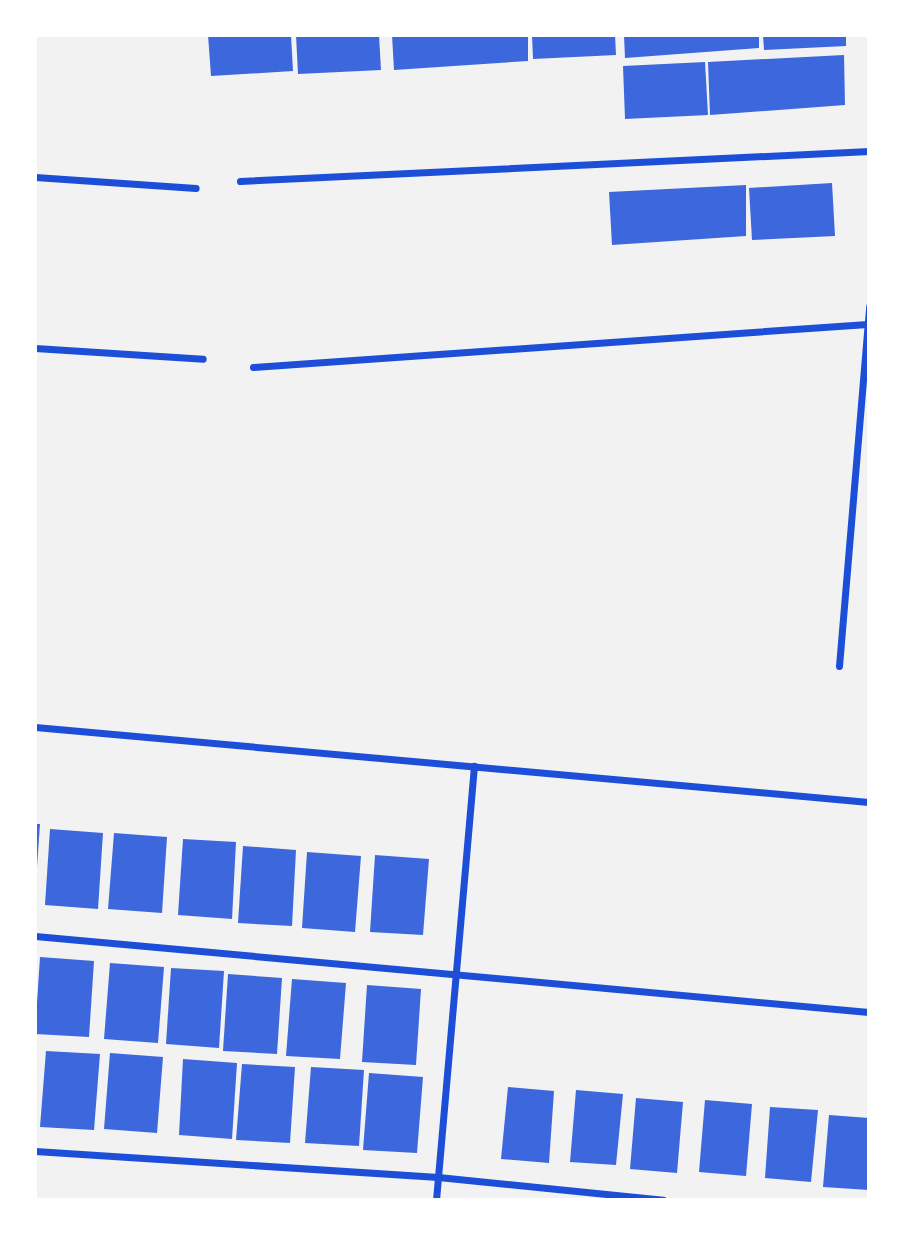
<!DOCTYPE html>
<style>
body{margin:0}
#map{position:relative;width:904px;height:1235px;overflow:hidden;background:#f2f2f2;font-family:"Roboto Condensed",sans-serif}
div>[style]{position:absolute}
.building>*{inset:0;background:#3d67dc}
.minor>*{height:7px;margin:-3.5px;padding:0 3.5px;transform-origin:3.5px;border-radius:3.5px;background:#1d4ed8}
span{translate:-50% -50%;white-space:nowrap;text-align:center;line-height:1.15;-webkit-text-stroke:5px #fff;paint-order:stroke}
.frame{position:absolute;inset:0;border:37px solid #fff;pointer-events:none}
</style>
<div id="map">
<div class="building">
<div style="clip-path:polygon(208px 35px,291px 35px,293px 71px,211px 76px)"></div>
<div style="clip-path:polygon(296px 35px,379px 35px,381px 70px,298px 74px)"></div>
<div style="clip-path:polygon(392px 35px,528px 35px,528px 61px,394px 70px)"></div>
<div style="clip-path:polygon(532px 35px,615px 35px,616px 55px,533px 59px)"></div>
<div style="clip-path:polygon(624px 35px,759px 35px,759px 48px,625px 58px)"></div>
<div style="clip-path:polygon(763px 35px,846px 35px,846px 46px,764px 50px)"></div>
<div style="clip-path:polygon(844px 55px,845px 105px,710px 115px,708px 62px)"></div>
<div style="clip-path:polygon(705px 62px,708px 115px,625px 119px,623px 66px)"></div>
<div style="clip-path:polygon(832px 183px,835px 236px,752px 240px,749px 188px)"></div>
<div style="clip-path:polygon(746px 185px,746px 236px,612px 245px,609px 192px)"></div>
<div style="clip-path:polygon(35px 824px,40px 824px,37px 867px,35px 867px)"></div>
<div style="clip-path:polygon(50px 829px,103px 833px,98px 909px,45px 905px)"></div>
<div style="clip-path:polygon(114px 833px,167px 837px,162px 913px,108px 909px)"></div>
<div style="clip-path:polygon(183px 839px,236px 842px,232px 919px,178px 915px)"></div>
<div style="clip-path:polygon(243px 846px,296px 850px,292px 926px,238px 923px)"></div>
<div style="clip-path:polygon(307px 852px,361px 856px,355px 932px,302px 928px)"></div>
<div style="clip-path:polygon(375px 855px,429px 859px,423px 935px,370px 932px)"></div>
<div style="clip-path:polygon(40px 957px,94px 961px,89px 1037px,35px 1034px)"></div>
<div style="clip-path:polygon(110px 963px,164px 967px,158px 1043px,104px 1039px)"></div>
<div style="clip-path:polygon(171px 968px,224px 971px,219px 1048px,166px 1044px)"></div>
<div style="clip-path:polygon(228px 974px,282px 978px,277px 1054px,223px 1051px)"></div>
<div style="clip-path:polygon(292px 979px,346px 983px,340px 1059px,286px 1056px)"></div>
<div style="clip-path:polygon(367px 985px,421px 989px,416px 1065px,362px 1062px)"></div>
<div style="clip-path:polygon(46px 1051px,100px 1054px,94px 1130px,40px 1127px)"></div>
<div style="clip-path:polygon(110px 1053px,163px 1057px,157px 1133px,104px 1129px)"></div>
<div style="clip-path:polygon(183px 1059px,237px 1063px,232px 1139px,179px 1135px)"></div>
<div style="clip-path:polygon(242px 1064px,295px 1067px,290px 1143px,236px 1140px)"></div>
<div style="clip-path:polygon(311px 1067px,364px 1070px,359px 1146px,305px 1143px)"></div>
<div style="clip-path:polygon(369px 1073px,423px 1077px,417px 1153px,363px 1150px)"></div>
<div style="clip-path:polygon(508px 1087px,554px 1091px,549px 1163px,501px 1159px)"></div>
<div style="clip-path:polygon(576px 1090px,623px 1094px,616px 1165px,570px 1162px)"></div>
<div style="clip-path:polygon(636px 1098px,683px 1102px,677px 1173px,630px 1169px)"></div>
<div style="clip-path:polygon(705px 1100px,752px 1104px,746px 1176px,699px 1172px)"></div>
<div style="clip-path:polygon(770px 1107px,818px 1110px,811px 1182px,765px 1178px)"></div>
<div style="clip-path:polygon(829px 1115px,869px 1118px,869px 1190px,823px 1187px)"></div>
</div>
<div class="minor">
<div style="left:35px;top:177px;width:161px;rotate:3.9deg"></div>
<div style="left:240px;top:181px;width:630px;rotate:-2.73deg"></div>
<div style="left:35px;top:348px;width:168px;rotate:3.7deg"></div>
<div style="left:253px;top:367px;width:616px;rotate:-4.01deg"></div>
<div style="left:839px;top:666px;width:361px;rotate:-85.2deg"></div>
<div style="left:35px;top:727px;width:837px;rotate:5.14deg"></div>
<div style="left:35px;top:936px;width:837px;rotate:5.21deg"></div>
<div style="left:35px;top:1151px;width:404px;rotate:3.7deg"></div>
<div style="left:438px;top:1177px;width:226px;rotate:5.8deg"></div>
<div style="left:436px;top:1200px;width:436px;rotate:-85deg"></div>
</div>
<div class="frame"></div>
</div>
